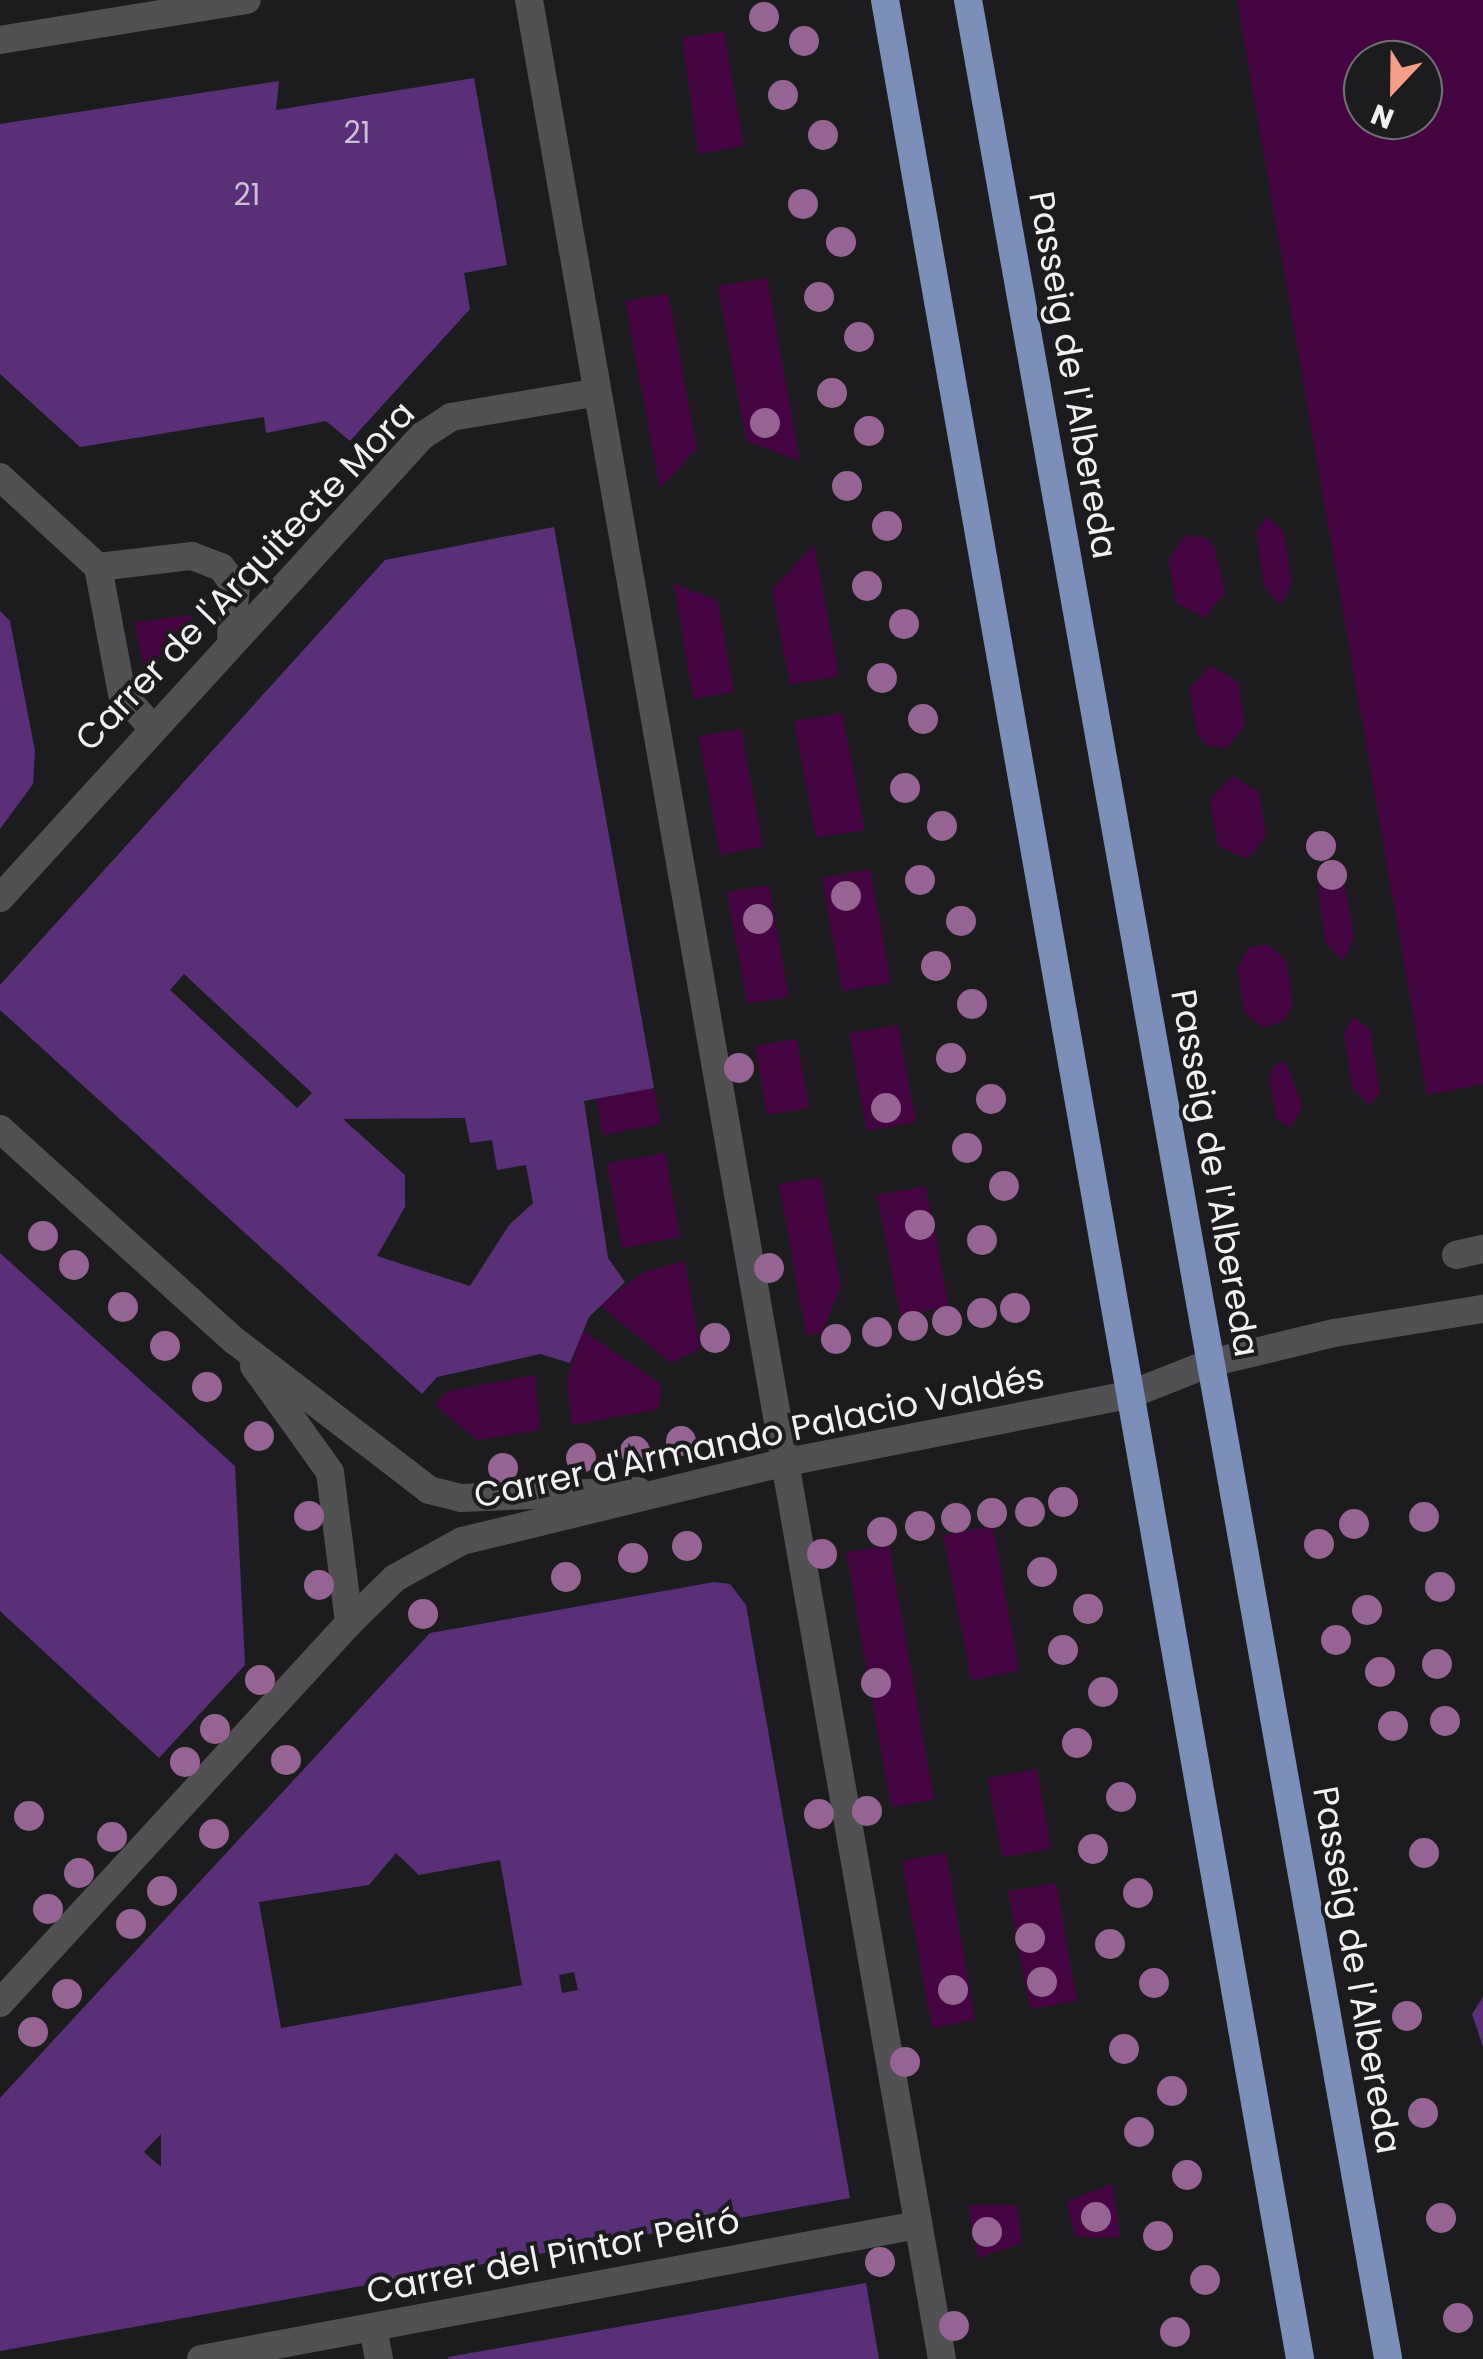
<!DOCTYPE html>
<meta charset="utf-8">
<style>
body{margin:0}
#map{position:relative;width:1483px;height:2359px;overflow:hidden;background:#1c1c1e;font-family:Poppins,sans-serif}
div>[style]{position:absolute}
.green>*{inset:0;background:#430441}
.building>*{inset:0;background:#593077}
.pedestrian>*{height:28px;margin:-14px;padding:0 14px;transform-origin:14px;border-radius:14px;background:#515154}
.minor>*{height:28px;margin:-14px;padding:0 14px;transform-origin:14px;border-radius:14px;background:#515154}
.tertiary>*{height:28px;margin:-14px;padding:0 14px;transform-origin:14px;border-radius:14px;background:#515154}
.primary>*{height:28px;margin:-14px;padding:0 14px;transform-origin:14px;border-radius:14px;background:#7c8fb9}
.trees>*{width:30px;height:30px;margin:-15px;border-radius:50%;background:#966493}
span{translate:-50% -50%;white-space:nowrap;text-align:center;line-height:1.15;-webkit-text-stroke:8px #1c1c1e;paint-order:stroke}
.number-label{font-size:30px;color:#cbc1d4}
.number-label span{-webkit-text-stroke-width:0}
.street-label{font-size:35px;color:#f1f1f3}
.north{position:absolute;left:1343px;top:40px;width:100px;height:100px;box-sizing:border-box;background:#1c1c1e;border:2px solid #717173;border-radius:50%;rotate:202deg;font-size:28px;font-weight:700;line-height:40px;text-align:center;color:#f1f1f3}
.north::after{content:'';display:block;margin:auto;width:35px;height:45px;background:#f49e89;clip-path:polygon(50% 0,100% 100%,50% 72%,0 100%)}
</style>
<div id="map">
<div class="green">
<div style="clip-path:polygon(evenodd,1237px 0,1483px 0,1483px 1084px,1427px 1095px,1237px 0,1423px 60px,1423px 120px,1363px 120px,1363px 60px,1423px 60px)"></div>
<div style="clip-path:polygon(724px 32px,744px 146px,698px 154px,682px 37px)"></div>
<div style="clip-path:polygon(767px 278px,800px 461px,746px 441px,718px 286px)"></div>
<div style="clip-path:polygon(668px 294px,697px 448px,660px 489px,625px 301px)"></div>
<div style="clip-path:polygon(1266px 517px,1283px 530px,1292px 583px,1281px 605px,1265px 588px,1256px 533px)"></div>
<div style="clip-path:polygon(1185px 535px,1207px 538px,1214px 547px,1225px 592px,1205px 618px,1176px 603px,1168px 560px)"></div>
<div style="clip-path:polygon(814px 544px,839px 676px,790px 685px,772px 590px)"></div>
<div style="clip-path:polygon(674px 583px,718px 601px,734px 692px,693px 699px)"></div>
<div style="clip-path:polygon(195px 615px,145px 672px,134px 622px)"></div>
<div style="clip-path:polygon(1211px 665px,1238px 682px,1245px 725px,1226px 749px,1205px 745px,1198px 735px,1189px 689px)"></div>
<div style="clip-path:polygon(842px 713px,865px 830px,816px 838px,794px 721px)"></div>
<div style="clip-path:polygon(741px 729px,763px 847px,720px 855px,699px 736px)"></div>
<div style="clip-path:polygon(1232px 776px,1259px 792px,1266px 836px,1248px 859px,1218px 846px,1210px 800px)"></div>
<div style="clip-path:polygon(870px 869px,891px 983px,842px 991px,822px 878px)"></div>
<div style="clip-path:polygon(1328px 873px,1345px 885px,1354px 938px,1343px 961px,1326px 944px,1318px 888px)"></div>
<div style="clip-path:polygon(769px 885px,789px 997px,747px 1004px,727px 892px)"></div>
<div style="clip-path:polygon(1269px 945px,1286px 960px,1293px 1004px,1284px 1021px,1263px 1028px,1245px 1013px,1237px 968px,1249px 947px)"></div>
<div style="clip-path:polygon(1353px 1017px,1370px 1029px,1380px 1094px,1369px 1105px,1352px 1088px,1344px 1033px)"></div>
<div style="clip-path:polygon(898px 1025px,916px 1122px,867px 1131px,849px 1033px)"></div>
<div style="clip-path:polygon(797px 1039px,809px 1108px,767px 1115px,755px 1046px)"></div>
<div style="clip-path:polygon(1286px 1062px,1302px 1106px,1291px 1128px,1277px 1120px,1269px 1079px,1274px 1065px)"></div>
<div style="clip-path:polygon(654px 1088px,661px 1124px,603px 1135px,596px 1099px)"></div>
<div style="clip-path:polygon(665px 1153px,680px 1237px,622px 1248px,607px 1163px)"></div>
<div style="clip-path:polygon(820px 1177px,841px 1286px,822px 1333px,806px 1335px,779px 1184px)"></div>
<div style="clip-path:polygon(926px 1186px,949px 1307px,900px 1315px,877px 1195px)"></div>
<div style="clip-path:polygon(685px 1261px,700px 1349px,671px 1363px,599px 1305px,644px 1272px)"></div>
<div style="clip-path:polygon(582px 1330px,661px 1384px,659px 1409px,572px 1425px,567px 1381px)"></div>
<div style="clip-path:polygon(535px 1375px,540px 1430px,477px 1440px,435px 1405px,448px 1391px)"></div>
<div style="clip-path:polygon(993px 1526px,1019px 1671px,971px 1680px,943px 1535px)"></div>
<div style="clip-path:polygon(889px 1545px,934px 1800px,891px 1807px,846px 1552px)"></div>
<div style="clip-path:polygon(1037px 1769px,1051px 1849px,1002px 1857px,988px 1778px)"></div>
<div style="clip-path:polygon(946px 1853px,975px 2020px,932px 2028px,902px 1861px)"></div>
<div style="clip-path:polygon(1056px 1883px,1077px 2001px,1030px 2009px,1008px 1891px)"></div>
<div style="clip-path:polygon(1112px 2184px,1121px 2238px,1075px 2237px,1067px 2201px)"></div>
<div style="clip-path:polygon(968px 2205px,1017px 2205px,1022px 2243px,978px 2258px)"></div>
</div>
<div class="building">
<div style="clip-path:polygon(474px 78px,507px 265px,464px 273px,470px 309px,350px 441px,326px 421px,266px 433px,264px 417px,80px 447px,0 374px,0 124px,279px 81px,276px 110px)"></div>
<div style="clip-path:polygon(evenodd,554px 527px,654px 1088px,584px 1101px,608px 1258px,625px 1282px,589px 1317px,570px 1363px,540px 1354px,437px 1377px,422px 1394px,0 1010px,0 985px,385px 560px,554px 527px,184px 974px,312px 1093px,297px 1108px,170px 990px,184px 974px,554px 527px,465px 1118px,470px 1143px,492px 1140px,497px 1170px,526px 1165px,533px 1203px,509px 1225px,470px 1286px,377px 1256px,405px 1207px,405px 1175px,343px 1119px,465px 1118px)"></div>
<div style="clip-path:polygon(0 611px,10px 621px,35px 751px,33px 784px,0 829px)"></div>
<div style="clip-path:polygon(0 1253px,235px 1466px,245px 1665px,159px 1758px,0 1611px)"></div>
<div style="clip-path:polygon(evenodd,714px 1582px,730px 1584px,746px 1605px,850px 2198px,0 2351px,0 2098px,375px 1692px,430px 1633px,714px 1582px,396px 1853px,419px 1875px,500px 1860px,522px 1985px,281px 2028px,259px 1902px,369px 1885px,396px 1853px,714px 1582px,574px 1972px,578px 1990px,562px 1993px,559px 1975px,574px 1972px,714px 1582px,161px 2134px,161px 2167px,144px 2152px,161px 2134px)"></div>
<div style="clip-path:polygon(1483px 1997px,1483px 2047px,1472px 2014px)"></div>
<div style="clip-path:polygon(866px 2283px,879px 2359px,448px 2359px,448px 2357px)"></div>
</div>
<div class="pedestrian">
<div style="left:1456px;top:1255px;width:28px;rotate:-13deg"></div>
</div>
<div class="minor">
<div style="left:529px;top:0;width:2395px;rotate:80.07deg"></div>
<div style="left:0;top:40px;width:250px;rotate:-9.2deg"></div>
<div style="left:0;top:477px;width:133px;rotate:42.6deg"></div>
<div style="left:98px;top:567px;width:129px;rotate:79.3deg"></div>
<div style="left:122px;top:694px;width:42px;rotate:47.9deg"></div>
<div style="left:98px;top:567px;width:95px;rotate:-6.7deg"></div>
<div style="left:192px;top:556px;width:31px;rotate:21deg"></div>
<div style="left:221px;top:567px;width:25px;rotate:53deg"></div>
<div style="left:236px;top:587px;width:49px;rotate:95.8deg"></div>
<div style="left:0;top:898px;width:626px;rotate:-47.59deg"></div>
<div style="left:422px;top:436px;width:35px;rotate:-33deg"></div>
<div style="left:451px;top:417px;width:144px;rotate:-9.6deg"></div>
<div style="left:373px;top:2328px;width:32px;rotate:79deg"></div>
<div style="left:201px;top:2359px;width:729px;rotate:-10.59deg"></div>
</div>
<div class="tertiary">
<div style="left:0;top:1129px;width:316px;rotate:42.1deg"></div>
<div style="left:235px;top:1341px;width:245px;rotate:37.5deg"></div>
<div style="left:429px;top:1490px;width:33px;rotate:14deg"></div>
<div style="left:461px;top:1498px;width:177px;rotate:-2.3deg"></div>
<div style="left:254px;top:1366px;width:130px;rotate:54.4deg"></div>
<div style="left:330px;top:1472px;width:152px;rotate:82.8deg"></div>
<div style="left:0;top:2003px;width:516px;rotate:-47.43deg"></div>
<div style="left:349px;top:1623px;width:64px;rotate:-44.4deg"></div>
<div style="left:395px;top:1578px;width:77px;rotate:-28.9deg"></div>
<div style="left:462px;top:1541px;width:329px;rotate:-13.7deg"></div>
<div style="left:782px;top:1463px;width:354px;rotate:-11.1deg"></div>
<div style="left:1129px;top:1395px;width:87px;rotate:-21.6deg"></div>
<div style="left:1210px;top:1363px;width:128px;rotate:-13.6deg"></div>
<div style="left:1334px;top:1333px;width:151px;rotate:-9.2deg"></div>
</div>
<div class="primary">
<div style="left:885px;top:0;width:2395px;rotate:80.02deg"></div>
<div style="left:968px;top:0;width:2396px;rotate:79.9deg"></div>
</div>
<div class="trees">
<div style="left:764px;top:17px"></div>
<div style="left:804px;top:41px"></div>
<div style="left:783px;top:95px"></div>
<div style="left:823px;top:135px"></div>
<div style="left:803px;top:204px"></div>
<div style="left:841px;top:242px"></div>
<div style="left:819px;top:297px"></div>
<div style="left:859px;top:337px"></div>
<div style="left:832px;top:393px"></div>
<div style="left:765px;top:423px"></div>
<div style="left:869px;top:431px"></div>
<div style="left:847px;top:486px"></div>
<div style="left:887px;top:526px"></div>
<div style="left:867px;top:586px"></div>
<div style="left:904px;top:624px"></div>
<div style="left:882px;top:678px"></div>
<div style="left:923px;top:719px"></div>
<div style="left:905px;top:788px"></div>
<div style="left:942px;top:826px"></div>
<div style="left:1321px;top:846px"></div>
<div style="left:1332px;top:875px"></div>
<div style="left:920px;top:880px"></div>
<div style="left:846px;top:896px"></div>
<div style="left:758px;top:919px"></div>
<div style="left:961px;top:921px"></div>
<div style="left:936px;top:966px"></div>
<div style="left:972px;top:1004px"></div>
<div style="left:951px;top:1058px"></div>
<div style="left:739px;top:1068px"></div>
<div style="left:991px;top:1099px"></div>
<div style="left:886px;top:1108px"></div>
<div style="left:967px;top:1148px"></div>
<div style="left:1004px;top:1186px"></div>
<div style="left:920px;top:1225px"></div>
<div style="left:43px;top:1236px"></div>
<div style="left:982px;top:1240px"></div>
<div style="left:74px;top:1265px"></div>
<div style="left:769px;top:1268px"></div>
<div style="left:123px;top:1307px"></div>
<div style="left:1015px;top:1308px"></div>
<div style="left:982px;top:1313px"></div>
<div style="left:947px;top:1321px"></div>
<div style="left:913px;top:1326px"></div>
<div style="left:877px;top:1332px"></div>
<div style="left:715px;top:1338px"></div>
<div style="left:836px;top:1339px"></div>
<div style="left:165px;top:1346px"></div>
<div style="left:207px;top:1387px"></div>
<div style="left:259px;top:1436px"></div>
<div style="left:681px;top:1441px"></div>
<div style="left:635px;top:1451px"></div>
<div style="left:581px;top:1458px"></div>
<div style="left:503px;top:1468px"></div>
<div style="left:1063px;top:1502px"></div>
<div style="left:1030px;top:1512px"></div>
<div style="left:992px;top:1513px"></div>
<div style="left:309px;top:1516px"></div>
<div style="left:1424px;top:1517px"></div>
<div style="left:956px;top:1518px"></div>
<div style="left:1354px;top:1524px"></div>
<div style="left:920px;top:1526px"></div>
<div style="left:882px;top:1532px"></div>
<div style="left:1319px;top:1544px"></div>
<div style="left:687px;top:1546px"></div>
<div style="left:822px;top:1554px"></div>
<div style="left:633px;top:1558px"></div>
<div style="left:1042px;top:1572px"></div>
<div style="left:566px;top:1577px"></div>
<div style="left:319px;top:1585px"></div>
<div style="left:1440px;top:1587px"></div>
<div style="left:1088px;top:1609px"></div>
<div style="left:1367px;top:1610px"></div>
<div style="left:423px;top:1614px"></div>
<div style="left:1336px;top:1640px"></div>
<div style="left:1063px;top:1650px"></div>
<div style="left:1437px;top:1664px"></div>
<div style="left:1380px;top:1672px"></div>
<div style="left:260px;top:1680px"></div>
<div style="left:876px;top:1683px"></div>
<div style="left:1103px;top:1692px"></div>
<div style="left:1445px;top:1721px"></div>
<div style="left:1393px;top:1726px"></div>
<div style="left:215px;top:1729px"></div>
<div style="left:1077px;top:1743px"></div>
<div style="left:286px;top:1760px"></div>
<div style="left:185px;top:1762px"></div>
<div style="left:1121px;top:1797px"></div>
<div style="left:867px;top:1811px"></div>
<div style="left:819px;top:1814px"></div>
<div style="left:29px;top:1816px"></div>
<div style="left:214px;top:1834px"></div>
<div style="left:112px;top:1837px"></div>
<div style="left:1093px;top:1849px"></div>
<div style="left:1424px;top:1853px"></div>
<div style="left:79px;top:1873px"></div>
<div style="left:162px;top:1891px"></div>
<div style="left:1138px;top:1893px"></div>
<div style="left:48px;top:1909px"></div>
<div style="left:131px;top:1924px"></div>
<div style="left:1030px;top:1938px"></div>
<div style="left:1110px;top:1944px"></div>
<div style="left:1042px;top:1982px"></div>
<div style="left:1154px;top:1983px"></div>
<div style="left:953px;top:1990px"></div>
<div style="left:67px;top:1994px"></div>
<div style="left:1407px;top:2016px"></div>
<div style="left:33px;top:2032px"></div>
<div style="left:1124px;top:2049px"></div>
<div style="left:905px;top:2062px"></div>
<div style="left:1172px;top:2091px"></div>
<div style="left:1423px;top:2113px"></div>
<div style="left:1139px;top:2132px"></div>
<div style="left:1187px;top:2175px"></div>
<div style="left:1096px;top:2217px"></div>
<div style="left:1441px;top:2218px"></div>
<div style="left:987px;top:2232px"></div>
<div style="left:1158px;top:2236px"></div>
<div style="left:880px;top:2262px"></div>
<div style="left:1205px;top:2280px"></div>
<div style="left:1458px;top:2318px"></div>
<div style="left:954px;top:2326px"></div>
<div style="left:1175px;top:2332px"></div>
</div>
<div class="number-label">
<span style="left:357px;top:133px">21</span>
<span style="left:247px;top:195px">21</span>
</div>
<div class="street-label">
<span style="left:1073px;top:375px;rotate:80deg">Passeig de l'Albereda</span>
<span style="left:245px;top:576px;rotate:-46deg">Carrer de l'Arquitecte Mora</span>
<span style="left:1215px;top:1173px;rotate:80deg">Passeig de l'Albereda</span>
<span style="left:759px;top:1436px;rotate:-12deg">Carrer d'Armando Palacio Valdés</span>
<span style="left:1357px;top:1970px;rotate:80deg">Passeig de l'Albereda</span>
<span style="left:553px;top:2256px;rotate:-11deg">Carrer del Pintor Peiró</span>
</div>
<div class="north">N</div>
</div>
